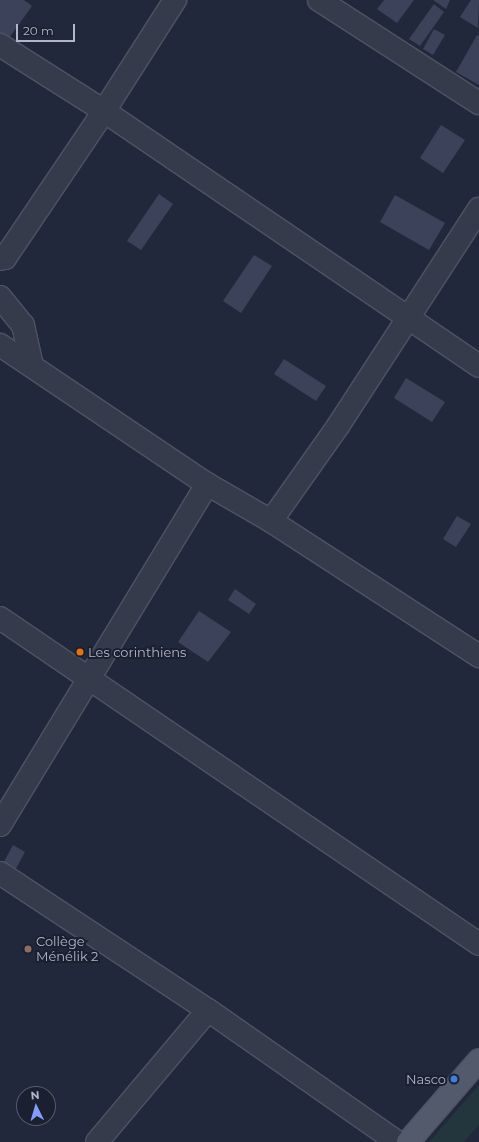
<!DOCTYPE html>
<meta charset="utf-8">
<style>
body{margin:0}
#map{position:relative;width:479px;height:1142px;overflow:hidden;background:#22283c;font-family:Montserrat,sans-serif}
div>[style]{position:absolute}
.green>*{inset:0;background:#24363d}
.building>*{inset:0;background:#3c425a}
.roads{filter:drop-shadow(1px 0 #4e5364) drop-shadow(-1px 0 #4e5364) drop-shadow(0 1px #4e5364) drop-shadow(0 -1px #4e5364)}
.minor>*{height:22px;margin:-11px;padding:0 11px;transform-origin:11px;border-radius:11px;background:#363b4c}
.primary>*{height:22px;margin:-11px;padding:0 11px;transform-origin:11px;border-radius:11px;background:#535a6c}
.dots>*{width:11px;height:11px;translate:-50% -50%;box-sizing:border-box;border:2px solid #1b2031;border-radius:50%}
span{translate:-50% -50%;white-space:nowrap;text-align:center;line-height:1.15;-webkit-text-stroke:4px #1b2031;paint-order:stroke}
.poi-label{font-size:13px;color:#b1b6c8}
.left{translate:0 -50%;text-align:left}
.right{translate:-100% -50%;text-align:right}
.north{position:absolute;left:16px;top:1086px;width:40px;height:40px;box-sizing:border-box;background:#1b2031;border:1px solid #575c6d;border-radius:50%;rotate:355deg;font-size:11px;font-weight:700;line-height:16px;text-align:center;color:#b1b6c8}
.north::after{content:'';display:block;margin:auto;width:14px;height:18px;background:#839cfb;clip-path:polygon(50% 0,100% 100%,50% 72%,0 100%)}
.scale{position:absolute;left:16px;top:24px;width:59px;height:18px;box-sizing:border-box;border:2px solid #b1b6c8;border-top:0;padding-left:5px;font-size:12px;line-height:14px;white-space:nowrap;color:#b1b6c8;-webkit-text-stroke:3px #1b2031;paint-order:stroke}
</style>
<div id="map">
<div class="green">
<div style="clip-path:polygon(479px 1085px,479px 1125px,464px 1142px,429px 1142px)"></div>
</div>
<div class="building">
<div style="clip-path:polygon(0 0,24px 0,32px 6px,7px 41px,0 37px)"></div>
<div style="clip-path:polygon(384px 0,414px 0,397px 23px,377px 9px)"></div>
<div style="clip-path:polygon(433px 0,450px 0,446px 9px)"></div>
<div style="clip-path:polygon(471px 0,479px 0,478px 28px,460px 17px)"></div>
<div style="clip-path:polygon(434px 4px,444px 12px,420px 46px,409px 39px)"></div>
<div style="clip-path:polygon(434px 29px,445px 35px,433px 55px,423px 49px)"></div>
<div style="clip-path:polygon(477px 35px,479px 36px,479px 85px,456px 72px)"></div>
<div style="clip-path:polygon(441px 125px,465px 140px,443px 173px,420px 158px)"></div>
<div style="clip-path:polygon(159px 194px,173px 204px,141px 250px,127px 241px)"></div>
<div style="clip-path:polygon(395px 195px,445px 223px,429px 250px,380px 222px)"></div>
<div style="clip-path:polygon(254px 255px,272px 266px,241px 313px,223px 301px)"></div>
<div style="clip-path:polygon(284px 359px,326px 386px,316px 401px,274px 374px)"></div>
<div style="clip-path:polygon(406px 378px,445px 402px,432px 422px,394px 398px)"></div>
<div style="clip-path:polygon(457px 516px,471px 524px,456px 547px,443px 539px)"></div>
<div style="clip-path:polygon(235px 589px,256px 604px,249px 614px,228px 600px)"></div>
<div style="clip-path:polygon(199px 611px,231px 632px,208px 662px,178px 642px)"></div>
<div style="clip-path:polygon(13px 845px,25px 852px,12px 876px,0 869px)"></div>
</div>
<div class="roads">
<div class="minor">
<div style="left:319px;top:0;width:190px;rotate:32.8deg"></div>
<div style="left:0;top:45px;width:123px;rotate:32.4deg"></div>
<div style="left:104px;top:111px;width:453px;rotate:34.2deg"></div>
<div style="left:0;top:259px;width:5px;rotate:-11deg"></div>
<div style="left:5px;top:258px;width:177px;rotate:-56deg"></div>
<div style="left:104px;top:111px;width:132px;rotate:-57.4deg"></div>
<div style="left:0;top:297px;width:36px;rotate:51deg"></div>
<div style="left:23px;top:325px;width:42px;rotate:77.6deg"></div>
<div style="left:0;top:345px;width:249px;rotate:33.9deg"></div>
<div style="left:207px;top:484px;width:74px;rotate:30deg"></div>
<div style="left:271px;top:521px;width:248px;rotate:33deg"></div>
<div style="left:271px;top:521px;width:116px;rotate:-54.8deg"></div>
<div style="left:338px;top:426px;width:259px;rotate:-57deg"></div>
<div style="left:0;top:618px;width:579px;rotate:34.24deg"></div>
<div style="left:0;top:825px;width:399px;rotate:-58.7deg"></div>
<div style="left:0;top:873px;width:249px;rotate:33.4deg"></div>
<div style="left:208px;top:1010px;width:231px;rotate:34.9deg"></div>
<div style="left:97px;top:1142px;width:172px;rotate:-49.9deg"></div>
</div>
<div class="primary">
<div style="left:408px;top:1142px;width:108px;rotate:-49.1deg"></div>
</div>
</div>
<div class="dots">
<div style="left:80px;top:652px;background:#e8710a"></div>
<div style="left:28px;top:949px;background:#8d6e63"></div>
<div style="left:454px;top:1079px;background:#3f7fe0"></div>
</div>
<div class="poi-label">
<span class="left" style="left:88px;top:652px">Les corinthiens</span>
<span class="left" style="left:36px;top:949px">Collège<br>Ménélik 2</span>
<span class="right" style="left:446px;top:1079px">Nasco</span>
</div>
<div class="north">N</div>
<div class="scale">20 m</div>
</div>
